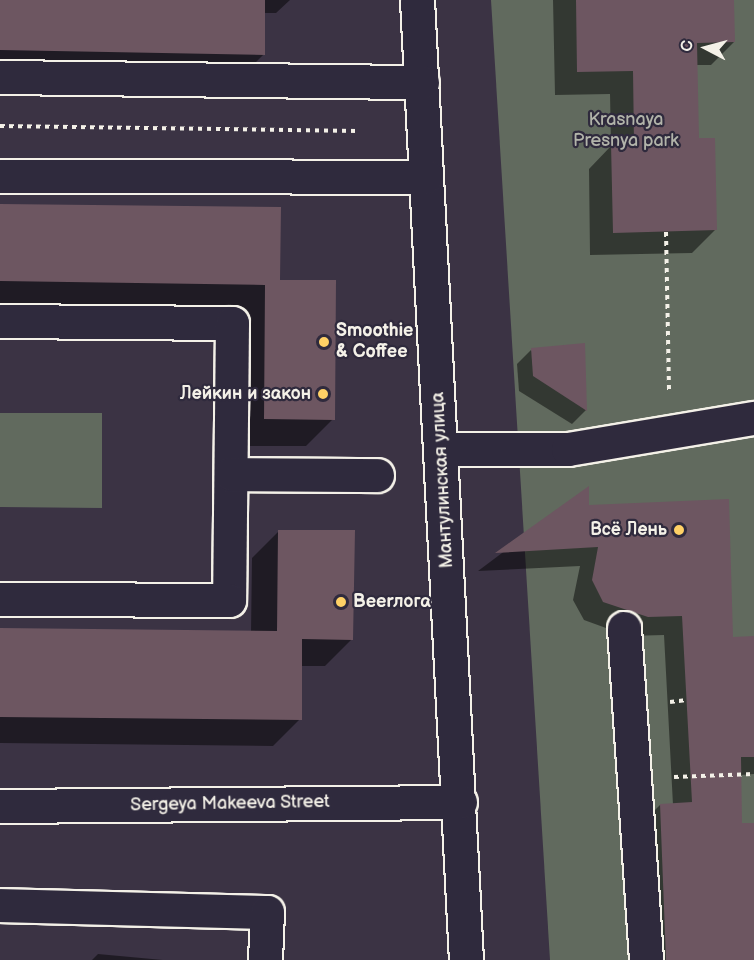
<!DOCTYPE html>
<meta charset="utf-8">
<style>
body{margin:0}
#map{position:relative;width:754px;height:960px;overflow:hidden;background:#3b3344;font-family:"Balsamiq Sans",sans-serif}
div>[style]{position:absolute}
.green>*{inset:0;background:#616a5e}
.shadow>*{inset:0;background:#0007}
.building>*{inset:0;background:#6d5661}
.path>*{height:4px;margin-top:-2px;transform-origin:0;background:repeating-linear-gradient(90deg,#f4f1e8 0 4.5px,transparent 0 9px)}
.roads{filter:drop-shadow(2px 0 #f4f1e8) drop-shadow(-2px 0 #f4f1e8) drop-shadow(0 2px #f4f1e8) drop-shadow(0 -2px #f4f1e8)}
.minor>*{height:33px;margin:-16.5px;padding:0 16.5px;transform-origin:16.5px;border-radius:16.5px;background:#2f2a3d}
.dots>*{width:16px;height:16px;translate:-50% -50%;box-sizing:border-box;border:3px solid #2f2a3d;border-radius:50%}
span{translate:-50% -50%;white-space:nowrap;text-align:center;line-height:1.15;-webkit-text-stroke:4.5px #2f2a3d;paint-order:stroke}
.park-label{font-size:18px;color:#b2b4aa}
.poi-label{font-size:18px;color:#f4f1e8;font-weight:700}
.left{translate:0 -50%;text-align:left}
.right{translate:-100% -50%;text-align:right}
.street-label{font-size:18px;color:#f4f1e8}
.north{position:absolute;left:676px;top:18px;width:60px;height:60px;-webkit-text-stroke:4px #2f2a3d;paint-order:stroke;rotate:276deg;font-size:16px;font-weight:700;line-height:24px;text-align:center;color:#f4f1e8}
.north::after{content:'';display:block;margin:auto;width:21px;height:27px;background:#f4f1e8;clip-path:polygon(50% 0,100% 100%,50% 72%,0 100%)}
</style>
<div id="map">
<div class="green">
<div style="clip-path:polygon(491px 0,754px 0,754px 960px,550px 960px)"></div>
<div style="clip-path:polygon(0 413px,102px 413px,102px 508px,0 507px)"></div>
</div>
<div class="shadow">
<div style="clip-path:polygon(0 0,290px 0,276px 13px,263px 13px,264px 54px,237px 81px,0 76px)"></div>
<div style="clip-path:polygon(553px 0,733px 0,734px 42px,711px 65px,696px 65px,698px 140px,715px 230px,692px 253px,590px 255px,589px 169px,611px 146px,610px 94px,555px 95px)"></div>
<div style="clip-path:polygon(0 206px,279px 281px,333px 419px,306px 446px,238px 446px,238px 311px,0 308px)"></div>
<div style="clip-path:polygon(531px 350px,586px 410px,572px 424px,519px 391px,517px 364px)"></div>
<div style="clip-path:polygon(587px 489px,588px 506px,732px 638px,754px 637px,754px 774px,740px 775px,741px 825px,754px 824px,754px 960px,646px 960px,641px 824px,660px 805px,673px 805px,664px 635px,628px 636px,584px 620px,573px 600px,580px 566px,478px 571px)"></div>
<div style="clip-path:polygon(279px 531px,352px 639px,325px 666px,300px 666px,300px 719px,273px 746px,0 743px,0 630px,251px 632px,252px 558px)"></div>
<div style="clip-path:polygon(98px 954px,163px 960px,92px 960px)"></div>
</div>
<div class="building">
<div style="clip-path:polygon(0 0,265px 0,265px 55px,0 50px)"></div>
<div style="clip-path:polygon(576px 0,734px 0,735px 42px,697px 43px,699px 138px,715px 138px,717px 230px,613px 233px,611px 144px,634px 143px,633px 71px,577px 72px)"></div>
<div style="clip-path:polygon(0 204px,281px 207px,280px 280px,336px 280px,335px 420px,264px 419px,265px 285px,0 281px)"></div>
<div style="clip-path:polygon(585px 343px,587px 411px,533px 376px,531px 348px)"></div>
<div style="clip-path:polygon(589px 486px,589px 505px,729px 499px,733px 637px,754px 636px,754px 757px,741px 757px,742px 823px,754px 823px,754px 960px,666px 960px,660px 804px,692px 802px,682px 616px,648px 617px,603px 602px,592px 580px,598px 547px,495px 553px)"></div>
<div style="clip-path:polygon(278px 530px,355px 530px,353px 640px,302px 639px,302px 720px,0 717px,0 628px,277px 631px)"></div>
</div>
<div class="path">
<div style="left:0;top:126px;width:358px;rotate:0.8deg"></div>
<div style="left:666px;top:232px;width:161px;rotate:88.9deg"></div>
<div style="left:670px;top:702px;width:17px;rotate:-7deg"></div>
<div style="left:674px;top:777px;width:80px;rotate:-2.1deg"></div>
</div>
<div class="roads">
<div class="minor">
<div style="left:417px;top:0;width:961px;rotate:87.08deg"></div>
<div style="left:0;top:77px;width:422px;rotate:0.7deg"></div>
<div style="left:0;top:176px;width:426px;rotate:0.1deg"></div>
<div style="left:0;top:321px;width:232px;rotate:0.5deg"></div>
<div style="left:232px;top:323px;width:277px;rotate:90.6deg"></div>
<div style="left:229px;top:600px;width:229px;rotate:-179.7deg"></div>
<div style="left:441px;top:449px;width:127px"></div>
<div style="left:568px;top:449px;width:189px;rotate:-9.5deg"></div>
<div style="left:231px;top:474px;width:146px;rotate:0.4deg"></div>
<div style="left:624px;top:628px;width:333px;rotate:86.2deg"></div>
<div style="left:0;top:806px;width:460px;rotate:-0.5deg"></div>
<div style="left:0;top:905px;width:267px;rotate:1.5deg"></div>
<div style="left:267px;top:912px;width:48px;rotate:92.4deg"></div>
</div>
</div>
<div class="dots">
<div style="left:324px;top:342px;background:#ffd166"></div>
<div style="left:323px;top:394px;background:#ffd166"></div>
<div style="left:679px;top:530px;background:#ffd166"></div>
<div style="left:341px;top:602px;background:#ffd166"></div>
</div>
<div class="park-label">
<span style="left:626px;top:131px">Krasnaya<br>Presnya park</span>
</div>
<div class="poi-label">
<span class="left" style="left:336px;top:342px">Smoothie<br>&amp; Coffee</span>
<span class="right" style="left:311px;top:394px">Лейкин и закон</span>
<span class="right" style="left:667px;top:530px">Всё Лень</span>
<span class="left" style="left:353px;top:602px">Beerлога</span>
</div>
<div class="street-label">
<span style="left:443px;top:480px;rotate:-93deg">Мантулинская улица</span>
<span style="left:230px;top:804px;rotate:-1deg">Sergeya Makeeva Street</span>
</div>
<div class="north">С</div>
</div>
